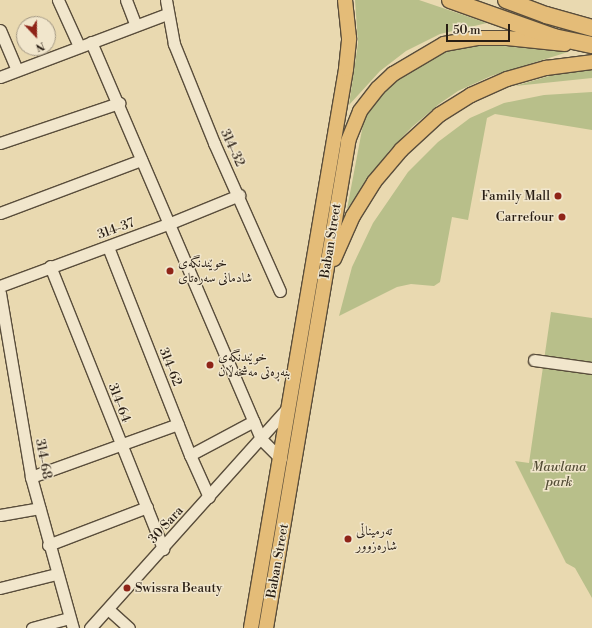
<!DOCTYPE html>
<meta charset="utf-8">
<style>
body{margin:0}
#map{position:relative;width:592px;height:628px;overflow:hidden;background:#e9d9b0;font-family:"Libre Bodoni",Amiri,serif}
div>[style]{position:absolute}
.green>*{inset:0;background:#b8bf8a}
.roads{filter:drop-shadow(1px 0 #594d3b) drop-shadow(-1px 0 #594d3b) drop-shadow(0 1px #594d3b) drop-shadow(0 -1px #594d3b)}
.minor>*{height:11px;margin:-5.5px;padding:0 5.5px;transform-origin:5.5px;border-radius:5.5px;background:#f1e6cc}
.major>*{height:14px;margin:-7px;padding:0 7px;transform-origin:7px;border-radius:7px;background:#e4bc78}
.highway>*{height:16px;margin:-8px;padding:0 8px;transform-origin:8px;border-radius:8px;background:#e4bc78}
.dots>*{width:11px;height:11px;translate:-50% -50%;box-sizing:border-box;border:2px solid #f1e6cc;border-radius:50%}
span{translate:-50% -50%;white-space:nowrap;text-align:center;line-height:1.15;-webkit-text-stroke:3px #f1e6cc;paint-order:stroke}
.street-label{font-size:13px;color:#291e14}
.poi-label{font-size:13px;color:#291e14}
.right{translate:-100% -50%;text-align:right}
.left{translate:0 -50%;text-align:left}
.park-label{font-size:13px;color:#544e37;font-style:italic}
.north{position:absolute;left:16px;top:16px;width:40px;height:40px;box-sizing:border-box;background:#f1e6cc;border:1px solid #a19682;border-radius:50%;rotate:158deg;font-size:11px;font-weight:700;line-height:16px;text-align:center;color:#291e14}
.north::after{content:'';display:block;margin:auto;width:14px;height:18px;background:#8f2418;clip-path:polygon(50% 0,100% 100%,50% 72%,0 100%)}
.scale{position:absolute;left:446px;top:24px;width:64px;height:18px;box-sizing:border-box;border:2px solid #291e14;border-top:0;padding-left:5px;font-size:12px;line-height:14px;white-space:nowrap;color:#291e14;-webkit-text-stroke:3px #f1e6cc;paint-order:stroke}
</style>
<div id="map">
<div class="green">
<div style="clip-path:polygon(355px 0,419px 0,487px 23px,440px 34px,406px 51px,380px 71px,349px 105px,358px 43px)"></div>
<div style="clip-path:polygon(465px 46px,503px 46px,568px 52px,491px 76px,458px 91px,439px 104px,412px 127px,389px 151px,347px 209px,365px 114px,398px 78px,442px 53px)"></div>
<div style="clip-path:polygon(592px 70px,592px 78px,515px 86px,563px 72px)"></div>
<div style="clip-path:polygon(592px 92px,592px 130px,495px 114px,487px 118px,468px 220px,452px 217px,440px 282px,434px 286px,411px 284px,397px 287px,339px 316px,352px 267px,373px 223px,408px 172px,438px 142px,470px 118px,504px 103px,544px 95px)"></div>
<div style="clip-path:polygon(551px 312px,592px 318px,592px 598px,575px 568px,566px 563px,515px 461px,529px 463px)"></div>
</div>
<div class="roads">
<div class="minor">
<div style="left:58px;top:0;width:51px;rotate:65.5deg"></div>
<div style="left:126px;top:0;width:26px;rotate:69deg"></div>
<div style="left:166px;top:0;width:45px;rotate:79.7deg"></div>
<div style="left:174px;top:44px;width:107px;rotate:68deg"></div>
<div style="left:214px;top:143px;width:162px;rotate:66deg"></div>
<div style="left:0;top:30px;width:43px;rotate:67deg"></div>
<div style="left:91px;top:42px;width:432px;rotate:66.8deg"></div>
<div style="left:0;top:77px;width:178px;rotate:-20.7deg"></div>
<div style="left:0;top:143px;width:126px;rotate:-18.6deg"></div>
<div style="left:0;top:213px;width:151px;rotate:-20.6deg"></div>
<div style="left:108px;top:247px;width:224px;rotate:68.5deg"></div>
<div style="left:190px;top:455px;width:46px;rotate:65.7deg"></div>
<div style="left:50px;top:266px;width:305px;rotate:68.2deg"></div>
<div style="left:0;top:286px;width:179px;rotate:-20.3deg"></div>
<div style="left:168px;top:224px;width:77px;rotate:-22.2deg"></div>
<div style="left:0;top:293px;width:187px;rotate:80.4deg"></div>
<div style="left:31px;top:477px;width:157px;rotate:74.5deg"></div>
<div style="left:534px;top:360px;width:59px;rotate:7.9deg"></div>
<div style="left:261px;top:439px;width:28px;rotate:45deg"></div>
<div style="left:190px;top:455px;width:72px;rotate:-28deg"></div>
<div style="left:31px;top:477px;width:156px;rotate:-19.8deg"></div>
<div style="left:0;top:515px;width:40px;rotate:-10deg"></div>
<div style="left:48px;top:545px;width:106px;rotate:-21deg"></div>
<div style="left:0;top:588px;width:58px;rotate:-14deg"></div>
<div style="left:108px;top:609px;width:28px;rotate:42deg"></div>
<div style="left:32px;top:628px;width:38px;rotate:-15deg"></div>
<div style="left:90px;top:628px;width:298px;rotate:-48.1deg"></div>
</div>
<div class="major">
<div style="left:334px;top:259px;width:47px;rotate:-66.2deg"></div>
<div style="left:353px;top:216px;width:40px;rotate:-58deg"></div>
<div style="left:374px;top:182px;width:42px;rotate:-49.8deg"></div>
<div style="left:401px;top:150px;width:52px;rotate:-42.6deg"></div>
<div style="left:439px;top:115px;width:38px;rotate:-32deg"></div>
<div style="left:471px;top:95px;width:39px;rotate:-24deg"></div>
<div style="left:507px;top:79px;width:41px;rotate:-15.8deg"></div>
<div style="left:546px;top:68px;width:46px;rotate:-7.4deg"></div>
<div style="left:251px;top:628px;width:567px;rotate:-80.35deg"></div>
<div style="left:346px;top:69px;width:31px;rotate:-84deg"></div>
<div style="left:349px;top:38px;width:38px;rotate:-96deg"></div>
<div style="left:266px;top:628px;width:494px;rotate:-80.4deg"></div>
<div style="left:348px;top:141px;width:32px;rotate:-68deg"></div>
<div style="left:360px;top:111px;width:29px;rotate:-52deg"></div>
<div style="left:378px;top:88px;width:21px;rotate:-43deg"></div>
<div style="left:393px;top:74px;width:59px;rotate:-30.5deg"></div>
<div style="left:444px;top:44px;width:35px;rotate:-10deg"></div>
<div style="left:478px;top:38px;width:29px"></div>
<div style="left:507px;top:38px;width:58px;rotate:5.9deg"></div>
</div>
<div class="highway">
<div style="left:450px;top:0;width:110px;rotate:19.6deg"></div>
<div style="left:554px;top:37px;width:39px;rotate:12deg"></div>
<div style="left:506px;top:0;width:43px;rotate:20.6deg"></div>
<div style="left:546px;top:15px;width:48px;rotate:15.8deg"></div>
</div>
</div>
<div class="dots">
<div style="left:558px;top:196px;background:#8f2418"></div>
<div style="left:562px;top:217px;background:#8f2418"></div>
<div style="left:170px;top:271px;background:#8f2418"></div>
<div style="left:210px;top:365px;background:#8f2418"></div>
<div style="left:348px;top:539px;background:#8f2418"></div>
<div style="left:127px;top:588px;background:#8f2418"></div>
</div>
<div class="street-label">
<span style="left:232px;top:148px;rotate:65deg">314-32</span>
<span style="left:116px;top:229px;rotate:-20deg">314-37</span>
<span style="left:331px;top:241px;rotate:-81deg">Baban Street</span>
<span style="left:170px;top:367px;rotate:68deg">314-62</span>
<span style="left:119px;top:403px;rotate:69deg">314-64</span>
<span style="left:43px;top:459px;rotate:79deg">314-68</span>
<span style="left:166px;top:525px;rotate:-48deg">30 Sara</span>
<span style="left:278px;top:561px;rotate:-80deg">Baban Street</span>
</div>
<div class="poi-label">
<span class="right" style="left:550px;top:196px">Family Mall</span>
<span class="right" style="left:554px;top:217px">Carrefour</span>
<span class="left" style="left:178px;top:271px">خوێندنگەی<br>شادمانی سەرەتای</span>
<span class="left" style="left:218px;top:365px">خوێندنگەی<br>بنەڕەتی مەشخەڵان</span>
<span class="left" style="left:356px;top:539px">تەرمیناڵی<br>شارەزوور</span>
<span class="left" style="left:135px;top:588px">Swissra Beauty</span>
</div>
<div class="park-label">
<span style="left:559px;top:475px">Mawlana<br>park</span>
</div>
<div class="north">N</div>
<div class="scale">50 m</div>
</div>
